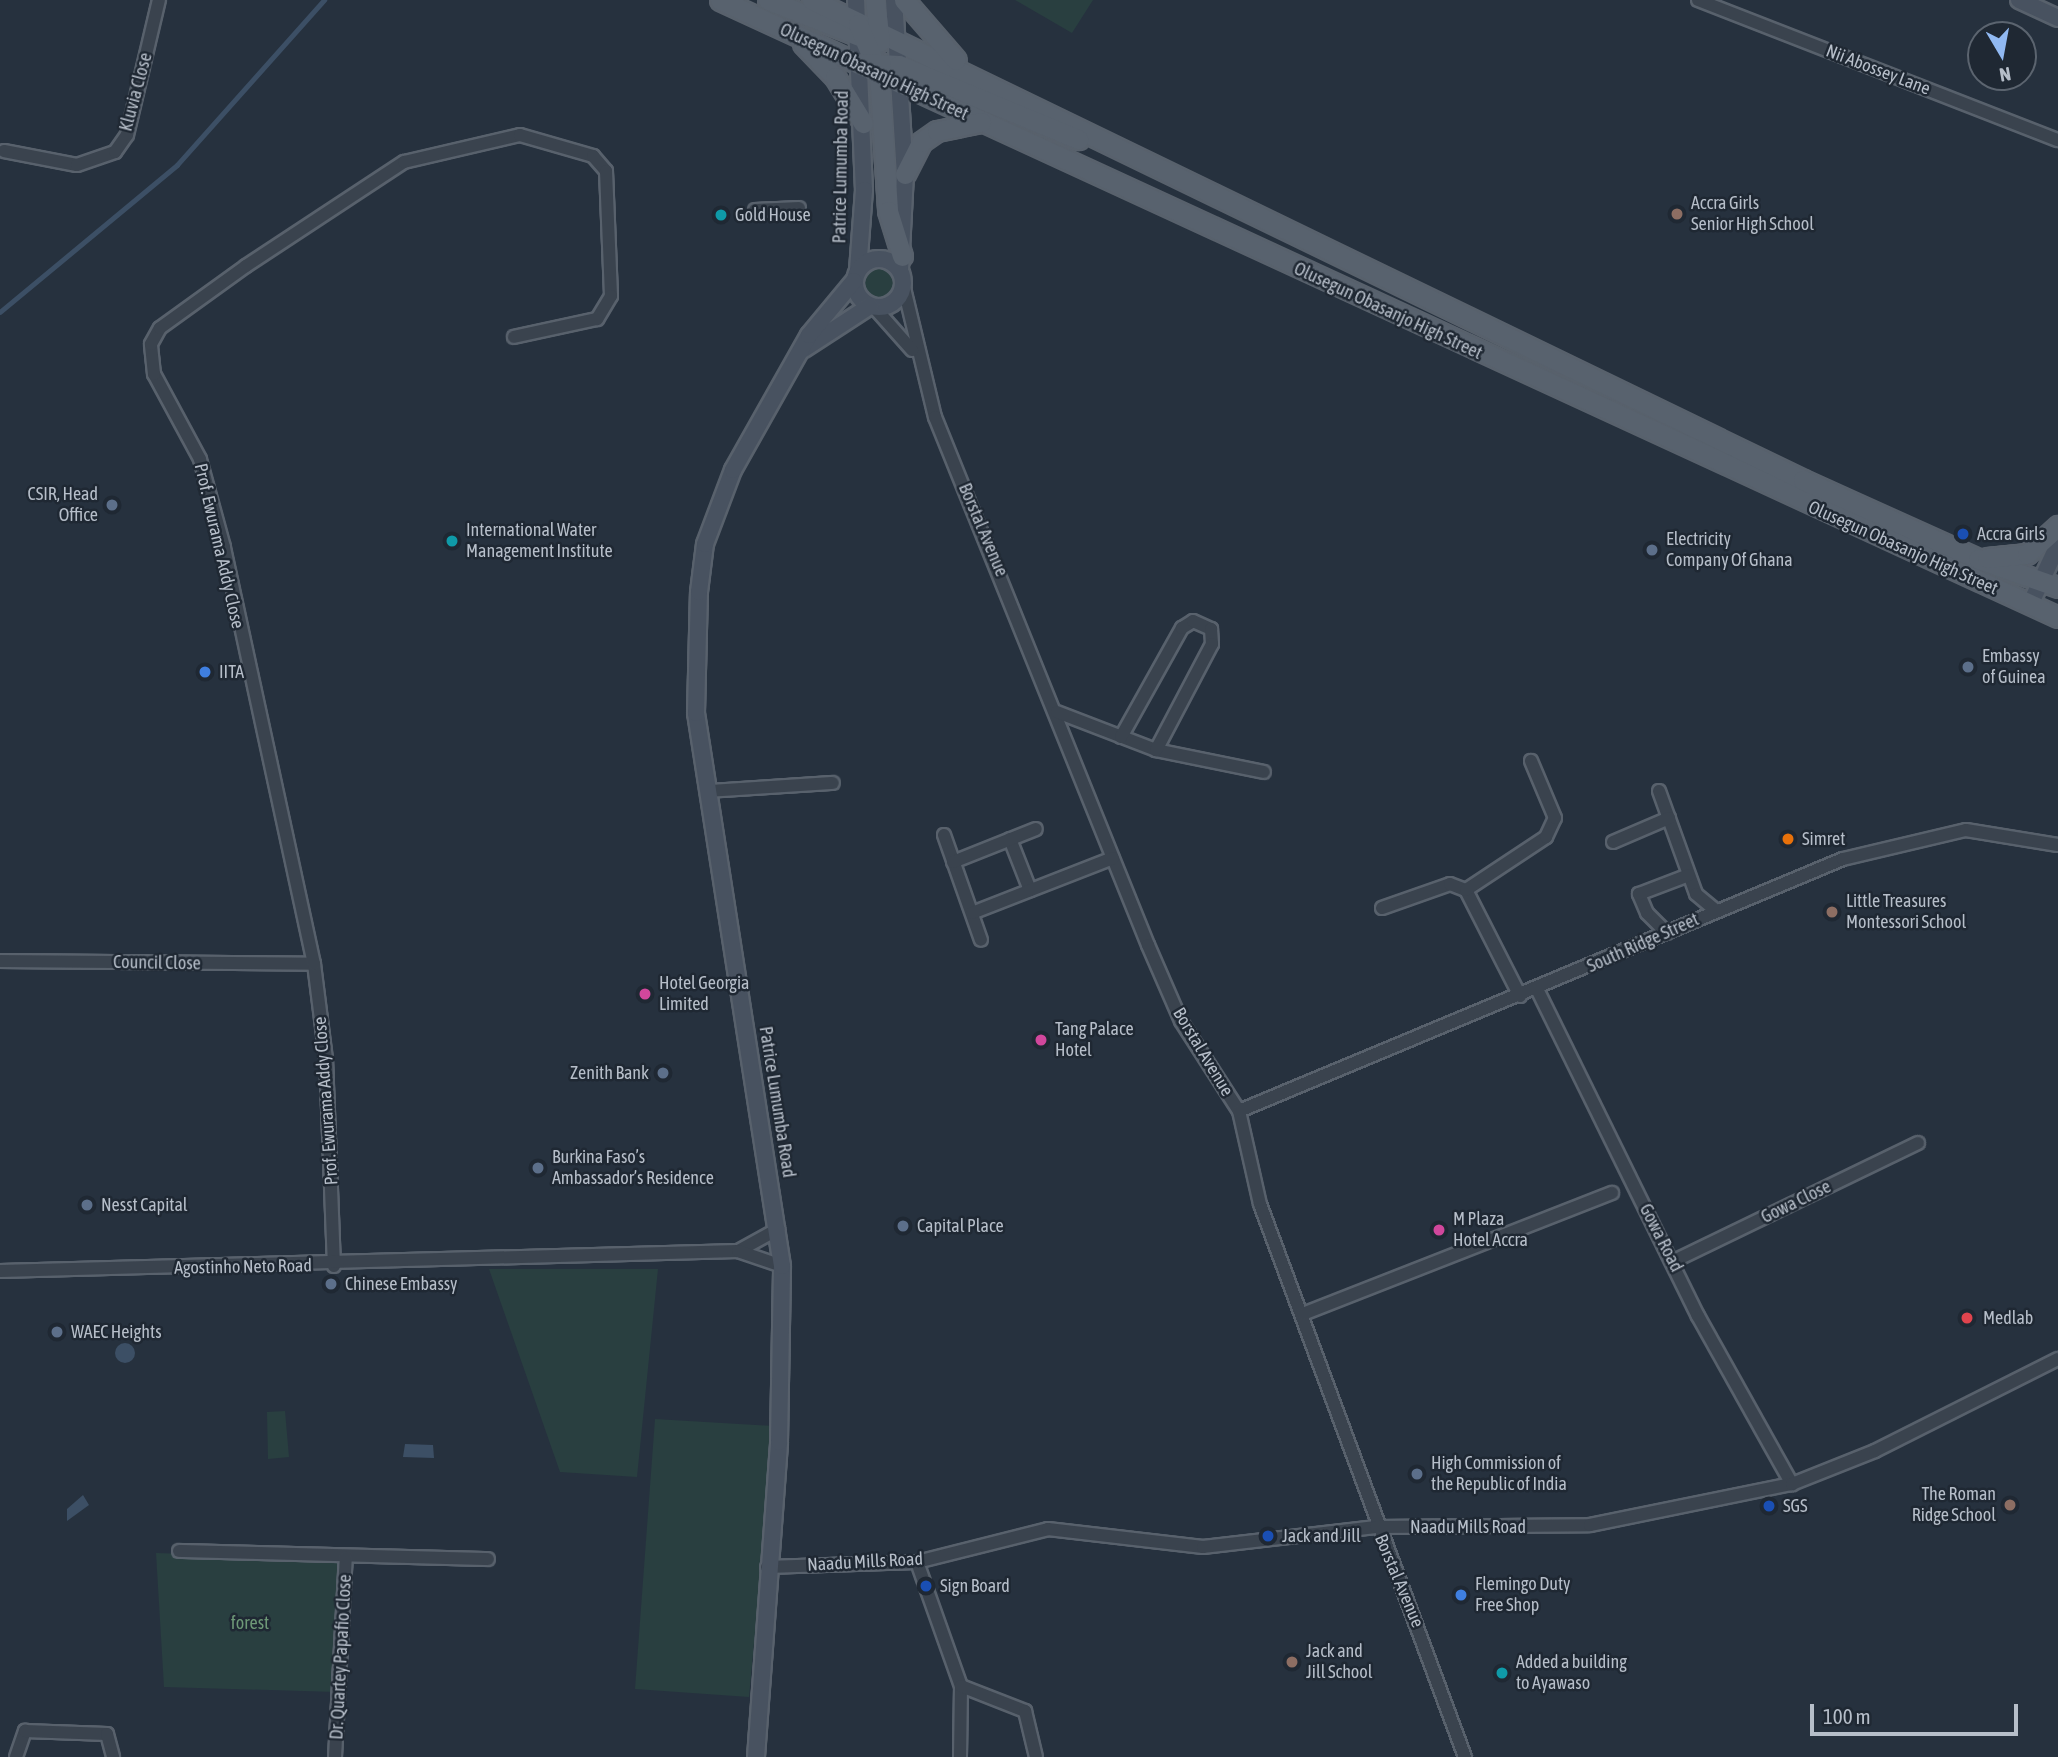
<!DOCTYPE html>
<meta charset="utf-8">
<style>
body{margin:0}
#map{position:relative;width:2058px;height:1757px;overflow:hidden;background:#26313e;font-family:"Asap Condensed",sans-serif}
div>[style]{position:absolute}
.green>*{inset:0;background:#293f40}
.round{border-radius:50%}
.water>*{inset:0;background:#3c4f65}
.stream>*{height:4.5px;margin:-2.25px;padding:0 2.25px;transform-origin:2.25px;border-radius:2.25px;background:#3c4f65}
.roads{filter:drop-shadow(2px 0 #58616c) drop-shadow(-2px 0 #58616c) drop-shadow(0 2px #58616c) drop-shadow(0 -2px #58616c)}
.street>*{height:12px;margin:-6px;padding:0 6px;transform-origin:6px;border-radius:6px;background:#3a434e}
.secondary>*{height:16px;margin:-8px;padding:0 8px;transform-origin:8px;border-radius:8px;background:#485260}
.secondary>.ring{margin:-8px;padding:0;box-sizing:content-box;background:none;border:16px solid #485260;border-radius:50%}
.primary>*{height:19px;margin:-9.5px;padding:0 9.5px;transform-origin:9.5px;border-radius:9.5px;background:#58626e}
.dots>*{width:19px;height:19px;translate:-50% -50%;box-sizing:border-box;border:4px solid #1f2833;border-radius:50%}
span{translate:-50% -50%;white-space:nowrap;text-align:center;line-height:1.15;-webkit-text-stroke:5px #1f2833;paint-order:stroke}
.street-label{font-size:18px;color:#b6bec9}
.poi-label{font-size:18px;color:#b6bec9}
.left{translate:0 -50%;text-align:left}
.right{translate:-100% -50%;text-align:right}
.park-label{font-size:18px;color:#6e9877}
.north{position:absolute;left:1967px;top:21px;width:70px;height:70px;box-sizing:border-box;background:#1f2833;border:2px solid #5b646f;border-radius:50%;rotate:170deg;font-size:19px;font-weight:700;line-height:28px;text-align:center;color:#b6bec9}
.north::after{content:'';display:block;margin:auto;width:24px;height:32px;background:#91b9f2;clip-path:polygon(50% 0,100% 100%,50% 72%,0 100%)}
.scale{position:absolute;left:1810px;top:1704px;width:208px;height:32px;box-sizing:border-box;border:4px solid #b6bec9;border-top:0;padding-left:9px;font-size:21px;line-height:24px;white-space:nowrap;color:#b6bec9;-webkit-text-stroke:5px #1f2833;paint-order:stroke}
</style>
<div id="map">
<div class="green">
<div style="clip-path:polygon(1015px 0,1093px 0,1072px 33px)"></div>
<div class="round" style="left:861px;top:264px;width:36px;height:36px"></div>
<div style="clip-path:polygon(489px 1269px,658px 1269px,637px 1477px,560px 1472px)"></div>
<div style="clip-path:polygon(285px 1411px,289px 1457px,268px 1459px,267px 1412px)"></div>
<div style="clip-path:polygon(655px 1419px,774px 1426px,749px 1697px,635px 1689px)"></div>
<div style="clip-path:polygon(156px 1553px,344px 1559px,336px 1692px,164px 1687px)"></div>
</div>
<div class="water">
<div class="round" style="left:115px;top:1343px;width:20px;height:20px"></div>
<div style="clip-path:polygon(405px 1444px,433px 1445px,434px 1458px,403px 1457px)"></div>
<div style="clip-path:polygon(83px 1495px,89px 1505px,67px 1521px,67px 1509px)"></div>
</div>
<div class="stream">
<div style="left:0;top:312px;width:230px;rotate:-39.7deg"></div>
<div style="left:177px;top:165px;width:221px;rotate:-48.3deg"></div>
</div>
<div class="roads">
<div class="street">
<div style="left:1698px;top:0;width:386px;rotate:21.3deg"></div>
<div style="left:4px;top:151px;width:74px;rotate:10.9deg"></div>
<div style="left:77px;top:165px;width:40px;rotate:-18.9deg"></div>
<div style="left:115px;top:152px;width:21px;rotate:-55deg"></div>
<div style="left:127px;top:135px;width:139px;rotate:-76.7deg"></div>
<div style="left:755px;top:210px;width:44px;rotate:-2.6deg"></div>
<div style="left:903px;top:284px;width:137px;rotate:76.5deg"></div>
<div style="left:935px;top:417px;width:569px;rotate:68.03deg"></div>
<div style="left:1148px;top:945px;width:83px;rotate:66.5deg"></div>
<div style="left:1181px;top:1021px;width:107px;rotate:57.2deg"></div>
<div style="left:1239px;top:1111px;width:95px;rotate:77.3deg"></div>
<div style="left:1260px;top:1204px;width:590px;rotate:69.66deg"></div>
<div style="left:873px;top:306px;width:59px;rotate:48.4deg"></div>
<div style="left:1057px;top:712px;width:106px;rotate:21deg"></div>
<div style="left:1156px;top:750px;width:110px;rotate:11.5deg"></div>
<div style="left:1121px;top:737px;width:125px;rotate:-60.8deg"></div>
<div style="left:1182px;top:628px;width:13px;rotate:-32deg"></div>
<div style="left:1193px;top:621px;width:20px;rotate:24deg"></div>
<div style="left:1211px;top:629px;width:15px;rotate:86deg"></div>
<div style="left:1212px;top:644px;width:120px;rotate:117.8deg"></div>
<div style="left:709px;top:791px;width:124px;rotate:-3.7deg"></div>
<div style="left:1659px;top:791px;width:109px;rotate:70.2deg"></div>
<div style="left:1696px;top:894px;width:26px;rotate:40deg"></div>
<div style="left:944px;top:835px;width:111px;rotate:70.6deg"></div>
<div style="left:1010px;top:839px;width:55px;rotate:68.6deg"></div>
<div style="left:1613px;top:842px;width:61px;rotate:-23.2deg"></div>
<div style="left:953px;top:862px;width:89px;rotate:-21.7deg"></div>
<div style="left:1466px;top:890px;width:119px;rotate:63deg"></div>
<div style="left:1382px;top:908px;width:72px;rotate:-19.4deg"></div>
<div style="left:1450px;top:884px;width:17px;rotate:21deg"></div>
<div style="left:1466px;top:890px;width:96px;rotate:-33.5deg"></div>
<div style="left:1546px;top:837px;width:21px;rotate:-65deg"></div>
<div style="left:1555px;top:818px;width:62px;rotate:-112.8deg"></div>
<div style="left:972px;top:913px;width:151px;rotate:-21.3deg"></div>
<div style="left:1667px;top:933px;width:28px;rotate:-135deg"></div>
<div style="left:1647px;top:913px;width:21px;rotate:-113deg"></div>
<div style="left:1639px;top:894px;width:53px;rotate:-20.8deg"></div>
<div style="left:0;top:961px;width:314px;rotate:0.5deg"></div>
<div style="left:1537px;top:989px;width:364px;rotate:63.8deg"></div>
<div style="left:1698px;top:1316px;width:193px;rotate:60.8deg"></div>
<div style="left:1239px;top:1111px;width:654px;rotate:-22.65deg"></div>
<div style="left:1843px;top:859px;width:126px;rotate:-13.3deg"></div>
<div style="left:1966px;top:830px;width:93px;rotate:9.3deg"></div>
<div style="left:738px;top:1251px;width:46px;rotate:-28.8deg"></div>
<div style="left:1674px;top:1261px;width:271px;rotate:-25.8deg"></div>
<div style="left:334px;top:1266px;width:207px;rotate:-92.2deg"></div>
<div style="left:326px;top:1059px;width:96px;rotate:-97.2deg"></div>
<div style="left:314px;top:964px;width:427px;rotate:-102.2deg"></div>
<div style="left:224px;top:547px;width:91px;rotate:-105.3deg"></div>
<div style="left:200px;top:459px;width:97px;rotate:-118.4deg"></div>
<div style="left:154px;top:374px;width:30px;rotate:-96deg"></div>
<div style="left:151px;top:344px;width:18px;rotate:-61deg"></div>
<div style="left:160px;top:328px;width:106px;rotate:-35.8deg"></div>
<div style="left:246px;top:266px;width:189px;rotate:-33.4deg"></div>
<div style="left:404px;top:162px;width:119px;rotate:-13.1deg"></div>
<div style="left:520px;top:135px;width:76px;rotate:16deg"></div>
<div style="left:593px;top:156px;width:20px;rotate:49deg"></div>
<div style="left:606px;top:171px;width:125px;rotate:87.7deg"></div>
<div style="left:611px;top:296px;width:27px;rotate:121deg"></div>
<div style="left:597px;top:319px;width:85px;rotate:167.8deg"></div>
<div style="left:0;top:1271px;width:738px;rotate:-1.55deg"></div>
<div style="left:738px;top:1251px;width:46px;rotate:18.8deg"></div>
<div style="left:1303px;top:1314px;width:332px;rotate:-21.4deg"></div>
<div style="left:179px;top:1551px;width:309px;rotate:1.5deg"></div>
<div style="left:917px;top:1562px;width:132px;rotate:70.5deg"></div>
<div style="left:961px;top:1686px;width:71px;rotate:90.8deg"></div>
<div style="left:767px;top:1567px;width:150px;rotate:-1.9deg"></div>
<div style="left:917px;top:1562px;width:135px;rotate:-14.1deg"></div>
<div style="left:1048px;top:1529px;width:156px;rotate:6.6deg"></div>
<div style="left:1203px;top:1547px;width:174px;rotate:-6.6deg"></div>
<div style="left:1376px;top:1527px;width:214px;rotate:-0.5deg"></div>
<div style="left:1590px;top:1525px;width:206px;rotate:-11.5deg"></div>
<div style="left:1792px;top:1484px;width:89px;rotate:-21.7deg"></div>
<div style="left:1875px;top:1451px;width:205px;rotate:-26.7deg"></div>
<div style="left:961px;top:1686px;width:69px;rotate:21.3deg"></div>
<div style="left:1025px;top:1711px;width:47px;rotate:76.6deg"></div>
<div style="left:16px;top:1757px;width:28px;rotate:-71deg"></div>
<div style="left:25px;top:1731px;width:82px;rotate:2.1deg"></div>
<div style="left:107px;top:1734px;width:24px;rotate:75deg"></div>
<div style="left:335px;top:1757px;width:200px;rotate:-86.9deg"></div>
</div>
<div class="secondary">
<div style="left:856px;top:0;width:190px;rotate:87.6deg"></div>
<div style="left:864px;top:190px;width:80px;rotate:94.3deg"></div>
<div style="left:894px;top:0;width:174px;rotate:86.4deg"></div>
<div style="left:905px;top:174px;width:96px;rotate:93deg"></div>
<div style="left:2019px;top:0;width:43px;rotate:24.8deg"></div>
<div class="ring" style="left:855px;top:259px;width:32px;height:32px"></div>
<div style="left:804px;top:349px;width:79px;rotate:-33.1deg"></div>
<div style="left:2030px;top:605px;width:66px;rotate:-65deg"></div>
<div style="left:756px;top:1757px;width:316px;rotate:-85.8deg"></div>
<div style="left:779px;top:1442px;width:176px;rotate:-89deg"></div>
<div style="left:782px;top:1266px;width:560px;rotate:-98.84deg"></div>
<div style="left:696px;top:713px;width:121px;rotate:-88.6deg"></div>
<div style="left:699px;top:592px;width:48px;rotate:-82.9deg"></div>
<div style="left:705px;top:544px;width:79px;rotate:-69.3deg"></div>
<div style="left:733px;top:470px;width:155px;rotate:-60.6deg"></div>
<div style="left:809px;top:335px;width:70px;rotate:-50.2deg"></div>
</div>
<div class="primary">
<div style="left:720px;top:0;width:1473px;rotate:24.76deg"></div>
<div style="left:768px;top:0;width:112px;rotate:21.5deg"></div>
<div style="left:812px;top:0;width:1101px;rotate:25.84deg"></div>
<div style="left:1803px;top:480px;width:192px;rotate:24.3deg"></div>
<div style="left:1978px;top:559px;width:85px;rotate:19.3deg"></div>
<div style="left:875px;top:0;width:42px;rotate:83.2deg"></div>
<div style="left:904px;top:0;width:79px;rotate:49.1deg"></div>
<div style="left:858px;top:24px;width:54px;rotate:67.2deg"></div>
<div style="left:879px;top:74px;width:137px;rotate:86.2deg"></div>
<div style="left:888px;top:211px;width:47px;rotate:72.7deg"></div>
<div style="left:803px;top:44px;width:46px;rotate:45.9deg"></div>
<div style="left:835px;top:77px;width:54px;rotate:58.7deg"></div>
<div style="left:861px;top:63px;width:38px;rotate:3deg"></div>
<div style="left:899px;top:65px;width:194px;rotate:22.5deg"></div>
<div style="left:905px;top:174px;width:36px;rotate:-63deg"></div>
<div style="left:921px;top:142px;width:19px;rotate:-35deg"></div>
<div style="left:937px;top:131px;width:45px;rotate:-11.6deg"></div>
<div style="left:1987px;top:558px;width:40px;rotate:-5.7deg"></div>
<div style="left:2027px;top:554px;width:42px;rotate:-42.1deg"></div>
</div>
</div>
<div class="dots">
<div style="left:1677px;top:214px;background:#8d6e63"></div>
<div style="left:721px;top:215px;background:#0f9aa8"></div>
<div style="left:112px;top:505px;background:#5c6f8a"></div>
<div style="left:1963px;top:534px;background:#1a4fb4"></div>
<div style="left:452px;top:541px;background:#0f9aa8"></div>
<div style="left:1652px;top:550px;background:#5c6f8a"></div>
<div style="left:1968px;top:667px;background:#5c6f8a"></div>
<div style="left:205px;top:672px;background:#3f7fe0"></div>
<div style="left:1788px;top:839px;background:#e8710a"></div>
<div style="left:1832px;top:912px;background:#8d6e63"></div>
<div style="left:645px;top:994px;background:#d1479c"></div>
<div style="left:1041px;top:1040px;background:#d1479c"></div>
<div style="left:663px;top:1073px;background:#5c6f8a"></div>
<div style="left:538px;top:1168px;background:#5c6f8a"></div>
<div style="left:87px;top:1205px;background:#5c6f8a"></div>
<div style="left:903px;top:1226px;background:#5c6f8a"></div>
<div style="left:1439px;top:1230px;background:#d1479c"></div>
<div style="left:331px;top:1284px;background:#5c6f8a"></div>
<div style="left:1967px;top:1318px;background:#e0444e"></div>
<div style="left:57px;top:1332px;background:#5c6f8a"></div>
<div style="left:1417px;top:1474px;background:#5c6f8a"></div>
<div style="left:2010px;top:1505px;background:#8d6e63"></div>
<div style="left:1769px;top:1506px;background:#1a4fb4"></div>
<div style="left:1268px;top:1536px;background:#1a4fb4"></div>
<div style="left:926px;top:1586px;background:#1a4fb4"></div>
<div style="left:1461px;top:1595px;background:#3f7fe0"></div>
<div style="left:1292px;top:1662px;background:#8d6e63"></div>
<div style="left:1502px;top:1673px;background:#0f9aa8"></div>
</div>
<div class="street-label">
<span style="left:1878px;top:70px;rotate:21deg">Nii Abossey Lane</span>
<span style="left:874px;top:72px;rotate:25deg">Olusegun Obasanjo High Street</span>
<span style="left:136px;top:92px;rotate:-75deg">Kluvia Close</span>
<span style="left:841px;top:167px;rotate:-89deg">Patrice Lumumba Road</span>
<span style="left:1388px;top:311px;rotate:25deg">Olusegun Obasanjo High Street</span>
<span style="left:983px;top:530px;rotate:67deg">Borstal Avenue</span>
<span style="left:219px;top:546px;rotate:77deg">Prof. Ewurama Addy Close</span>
<span style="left:1903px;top:548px;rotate:24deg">Olusegun Obasanjo High Street</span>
<span style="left:1643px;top:943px;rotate:-24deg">South Ridge Street</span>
<span style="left:157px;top:963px;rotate:1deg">Council Close</span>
<span style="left:1203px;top:1052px;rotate:59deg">Borstal Avenue</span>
<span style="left:326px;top:1101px;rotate:-94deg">Prof. Ewurama Addy Close</span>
<span style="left:777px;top:1102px;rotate:81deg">Patrice Lumumba Road</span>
<span style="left:1796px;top:1202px;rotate:-26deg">Gowa Close</span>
<span style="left:1661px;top:1238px;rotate:63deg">Gowa Road</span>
<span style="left:243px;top:1267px;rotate:-1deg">Agostinho Neto Road</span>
<span style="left:1468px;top:1527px">Naadu Mills Road</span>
<span style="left:865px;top:1562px;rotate:-3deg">Naadu Mills Road</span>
<span style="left:1399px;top:1581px;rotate:67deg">Borstal Avenue</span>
<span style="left:341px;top:1657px;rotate:-87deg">Dr. Quartey Papafio Close</span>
</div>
<div class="poi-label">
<span class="left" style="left:1691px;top:214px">Accra Girls<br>Senior High School</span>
<span class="left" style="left:735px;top:215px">Gold House</span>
<span class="right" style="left:98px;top:505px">CSIR, Head<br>Office</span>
<span class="left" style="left:466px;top:541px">International Water<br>Management Institute</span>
<span class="left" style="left:1977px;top:534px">Accra Girls</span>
<span class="left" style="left:1666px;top:550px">Electricity<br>Company Of Ghana</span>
<span class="left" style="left:1982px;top:667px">Embassy<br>of Guinea</span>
<span class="left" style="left:219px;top:672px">IITA</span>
<span class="left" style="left:1802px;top:839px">Simret</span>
<span class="left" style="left:1846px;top:912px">Little Treasures<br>Montessori School</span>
<span class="left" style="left:659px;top:994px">Hotel Georgia<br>Limited</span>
<span class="left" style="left:1055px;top:1040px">Tang Palace<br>Hotel</span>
<span class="right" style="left:649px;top:1073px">Zenith Bank</span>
<span class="left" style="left:552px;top:1168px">Burkina Faso’s<br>Ambassador’s Residence</span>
<span class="left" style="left:101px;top:1205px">Nesst Capital</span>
<span class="left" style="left:1453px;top:1230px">M Plaza<br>Hotel Accra</span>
<span class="left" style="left:917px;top:1226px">Capital Place</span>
<span class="left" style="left:345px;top:1284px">Chinese Embassy</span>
<span class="left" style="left:1983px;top:1318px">Medlab</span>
<span class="left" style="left:71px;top:1332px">WAEC Heights</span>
<span class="left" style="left:1431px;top:1474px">High Commission of<br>the Republic of India</span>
<span class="right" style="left:1996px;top:1505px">The Roman<br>Ridge School</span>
<span class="left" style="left:1783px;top:1506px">SGS</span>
<span class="left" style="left:1282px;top:1536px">Jack and Jill</span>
<span class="left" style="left:1475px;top:1595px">Flemingo Duty<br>Free Shop</span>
<span class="left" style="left:940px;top:1586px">Sign Board</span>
<span class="left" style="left:1306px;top:1662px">Jack and<br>Jill School</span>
<span class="left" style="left:1516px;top:1673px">Added a building<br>to Ayawaso</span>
</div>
<div class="park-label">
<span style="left:250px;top:1623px">forest</span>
</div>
<div class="north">N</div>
<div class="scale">100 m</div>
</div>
